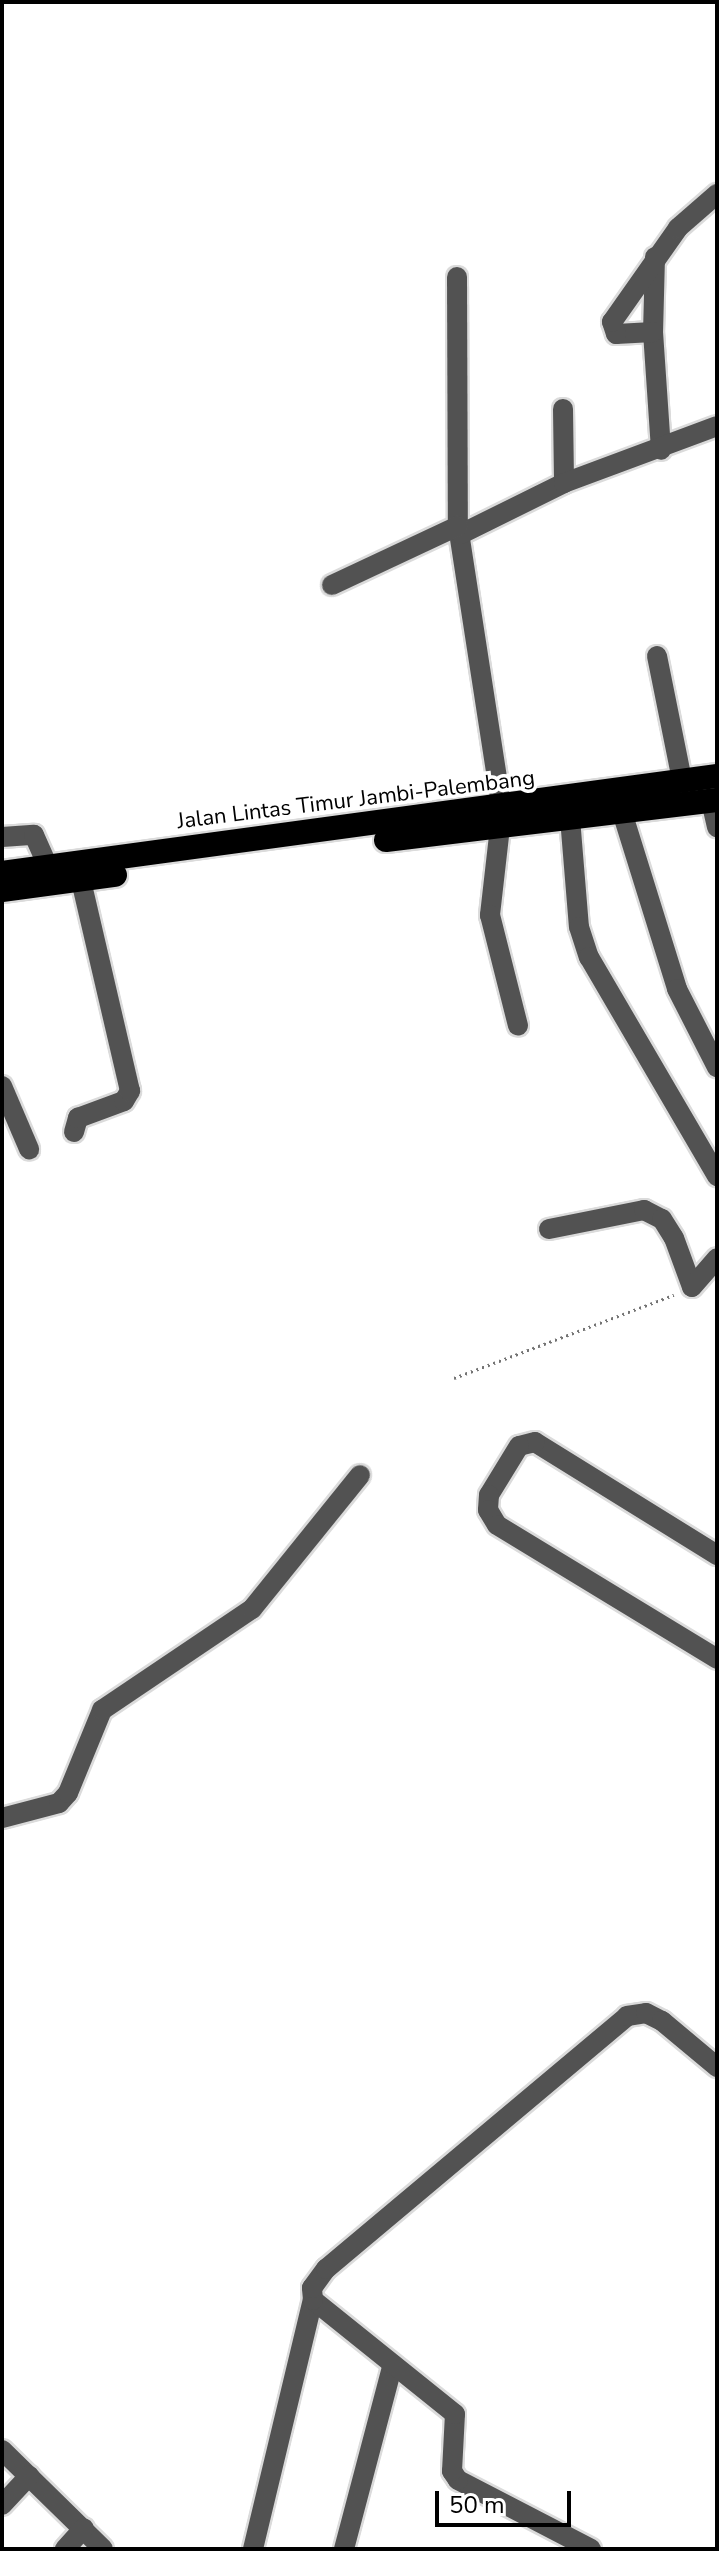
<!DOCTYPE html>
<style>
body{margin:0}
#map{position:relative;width:719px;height:2551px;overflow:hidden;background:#fff;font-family:"Nunito Sans",sans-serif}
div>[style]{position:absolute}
.path>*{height:3px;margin-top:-1.5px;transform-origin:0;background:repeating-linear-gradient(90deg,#747474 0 2px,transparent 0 6px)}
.roads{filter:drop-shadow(2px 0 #dbdbdb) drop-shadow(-2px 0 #dbdbdb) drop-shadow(0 2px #dbdbdb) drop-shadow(0 -2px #dbdbdb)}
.minor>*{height:20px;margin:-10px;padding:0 10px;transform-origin:10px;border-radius:10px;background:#525252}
.highway>*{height:24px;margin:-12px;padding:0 12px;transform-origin:12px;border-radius:12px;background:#000}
span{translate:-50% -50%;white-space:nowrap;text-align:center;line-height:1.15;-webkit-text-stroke:7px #fff;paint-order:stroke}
.street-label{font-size:22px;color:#000}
.frame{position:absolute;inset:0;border:4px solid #000;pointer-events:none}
.scale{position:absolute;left:435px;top:2491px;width:136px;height:36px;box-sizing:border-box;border:4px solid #000;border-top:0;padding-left:10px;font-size:24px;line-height:28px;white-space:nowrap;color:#000;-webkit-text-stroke:6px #fff;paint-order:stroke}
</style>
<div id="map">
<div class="path">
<div style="left:454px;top:1378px;width:235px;rotate:-20.7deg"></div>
</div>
<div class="roads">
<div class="minor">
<div style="left:655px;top:257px;width:75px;rotate:91.5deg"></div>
<div style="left:653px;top:332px;width:118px;rotate:86.1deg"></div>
<div style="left:457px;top:277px;width:249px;rotate:89.8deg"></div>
<div style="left:458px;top:526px;width:286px;rotate:81.2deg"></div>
<div style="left:653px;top:332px;width:37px;rotate:177deg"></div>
<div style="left:616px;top:334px;width:13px;rotate:-108deg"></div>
<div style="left:612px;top:322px;width:115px;rotate:-54.9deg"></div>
<div style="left:678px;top:228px;width:52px;rotate:-41.1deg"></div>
<div style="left:563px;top:409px;width:74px;rotate:89.2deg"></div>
<div style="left:461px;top:534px;width:115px;rotate:-26.3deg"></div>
<div style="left:564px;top:483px;width:163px;rotate:-20.4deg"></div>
<div style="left:332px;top:585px;width:139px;rotate:-25.1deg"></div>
<div style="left:657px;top:656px;width:126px;rotate:78.6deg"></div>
<div style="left:711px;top:801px;width:27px;rotate:77deg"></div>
<div style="left:622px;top:812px;width:185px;rotate:72.7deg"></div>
<div style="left:677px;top:989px;width:88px;rotate:62.9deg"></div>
<div style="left:570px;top:818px;width:109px;rotate:85.3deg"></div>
<div style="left:579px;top:927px;width:32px;rotate:72deg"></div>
<div style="left:589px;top:957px;width:254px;rotate:59.7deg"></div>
<div style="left:500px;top:827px;width:89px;rotate:96.5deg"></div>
<div style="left:490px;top:915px;width:114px;rotate:75.8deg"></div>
<div style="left:2px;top:837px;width:32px;rotate:-4deg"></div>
<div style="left:34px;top:835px;width:35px;rotate:66deg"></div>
<div style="left:2px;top:1086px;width:69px;rotate:66.8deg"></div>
<div style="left:74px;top:1132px;width:15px;rotate:-74deg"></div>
<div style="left:78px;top:1118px;width:49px;rotate:-20.3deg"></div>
<div style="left:124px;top:1101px;width:12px;rotate:-59deg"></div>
<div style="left:130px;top:1091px;width:217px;rotate:-103.1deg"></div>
<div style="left:549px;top:1229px;width:97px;rotate:-11.3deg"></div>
<div style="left:644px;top:1210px;width:20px;rotate:27deg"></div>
<div style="left:662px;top:1219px;width:22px;rotate:58deg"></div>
<div style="left:674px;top:1238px;width:52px;rotate:69.8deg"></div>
<div style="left:692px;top:1287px;width:38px;rotate:-49deg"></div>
<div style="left:717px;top:1555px;width:214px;rotate:-148.2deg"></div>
<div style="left:535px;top:1442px;width:16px;rotate:166deg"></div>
<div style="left:519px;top:1446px;width:57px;rotate:121.5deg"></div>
<div style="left:489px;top:1495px;width:15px;rotate:94deg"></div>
<div style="left:488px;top:1510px;width:17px;rotate:59deg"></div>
<div style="left:497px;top:1525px;width:258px;rotate:31.3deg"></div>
<div style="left:2px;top:1818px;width:59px;rotate:-14.7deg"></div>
<div style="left:59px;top:1803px;width:13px;rotate:-48deg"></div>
<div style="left:68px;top:1793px;width:90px;rotate:-67.7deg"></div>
<div style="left:102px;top:1710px;width:181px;rotate:-34deg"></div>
<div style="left:252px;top:1609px;width:172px;rotate:-51.1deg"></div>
<div style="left:2px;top:2450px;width:141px;rotate:44.4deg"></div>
<div style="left:2px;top:2505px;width:40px;rotate:-47deg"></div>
<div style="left:65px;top:2549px;width:28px;rotate:-48deg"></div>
<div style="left:253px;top:2549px;width:256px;rotate:-76.5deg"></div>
<div style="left:344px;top:2549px;width:191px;rotate:-75.2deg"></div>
<div style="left:591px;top:2549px;width:150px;rotate:-152.6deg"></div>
<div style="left:458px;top:2480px;width:11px;rotate:-124deg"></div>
<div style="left:452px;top:2471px;width:57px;rotate:-87deg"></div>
<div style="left:455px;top:2414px;width:182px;rotate:-141.2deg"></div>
<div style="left:313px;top:2300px;width:12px;rotate:-95deg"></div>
<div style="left:312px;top:2288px;width:24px;rotate:-54deg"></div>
<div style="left:326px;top:2269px;width:393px;rotate:-40deg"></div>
<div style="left:627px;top:2016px;width:19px;rotate:-9deg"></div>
<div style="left:646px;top:2013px;width:18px;rotate:27deg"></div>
<div style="left:662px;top:2021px;width:72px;rotate:39.9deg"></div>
</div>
<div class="highway">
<div style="left:386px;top:840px;width:333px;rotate:-6.9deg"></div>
<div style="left:2px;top:873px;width:722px;rotate:-7.73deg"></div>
<div style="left:2px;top:890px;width:114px;rotate:-7.6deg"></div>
</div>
</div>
<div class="street-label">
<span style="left:356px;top:800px;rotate:-7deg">Jalan Lintas Timur Jambi-Palembang</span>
</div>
<div class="frame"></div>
<div class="scale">50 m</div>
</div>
